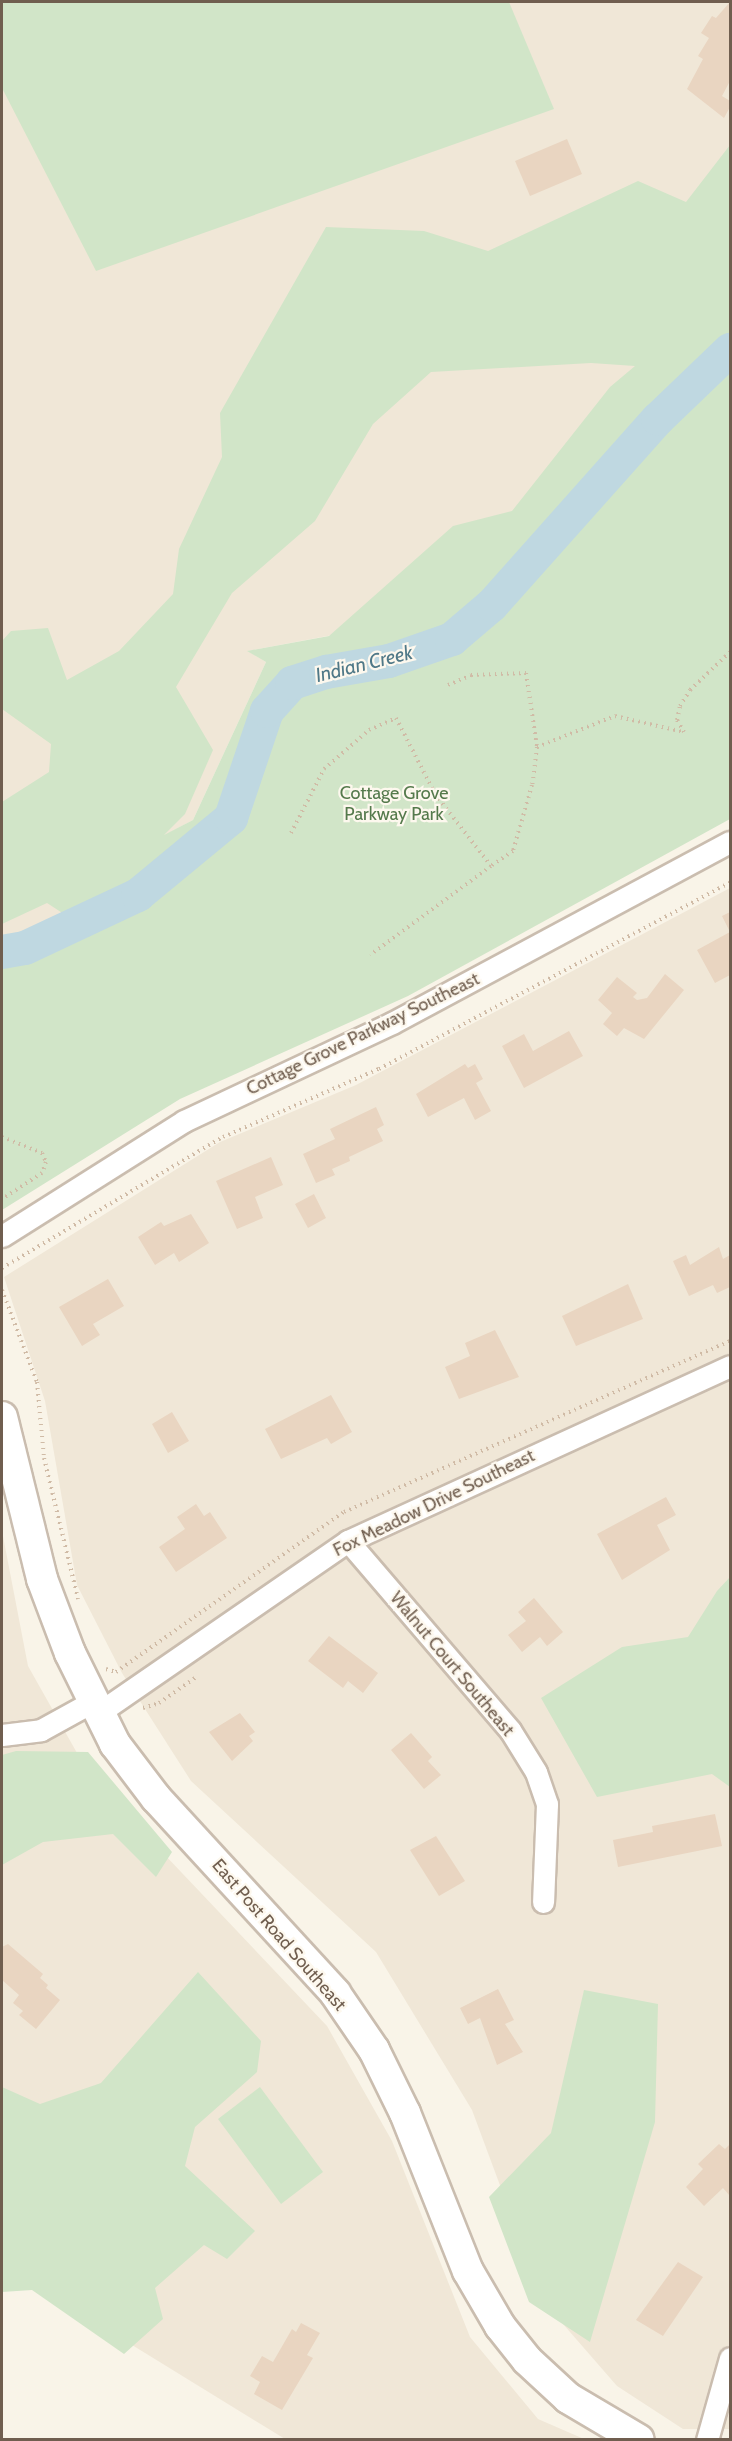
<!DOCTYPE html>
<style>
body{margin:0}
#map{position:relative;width:732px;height:2441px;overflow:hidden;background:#f9f4e8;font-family:Cabin,sans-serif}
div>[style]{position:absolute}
.residential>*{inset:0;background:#f0e7d7}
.green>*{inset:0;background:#d1e5c8}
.river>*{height:34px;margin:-17px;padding:0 17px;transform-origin:17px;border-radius:17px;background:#bfd8e1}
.building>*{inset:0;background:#e9d5c1}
.path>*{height:4px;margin-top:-2px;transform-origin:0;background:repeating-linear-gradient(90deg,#d0bba6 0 1.5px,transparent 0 6px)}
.roads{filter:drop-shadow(2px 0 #cabdaf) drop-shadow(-2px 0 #cabdaf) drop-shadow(0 2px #cabdaf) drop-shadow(0 -2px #cabdaf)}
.street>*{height:21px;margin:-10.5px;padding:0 10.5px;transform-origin:10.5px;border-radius:10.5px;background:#fff}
.secondary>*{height:30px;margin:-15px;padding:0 15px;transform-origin:15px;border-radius:15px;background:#fff}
span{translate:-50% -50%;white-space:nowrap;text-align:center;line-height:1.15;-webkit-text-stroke:4.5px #fdf8ee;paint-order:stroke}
.park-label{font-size:18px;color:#557a4c}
.street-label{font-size:18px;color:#705e4f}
.water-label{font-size:20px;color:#4f7887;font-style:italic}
.frame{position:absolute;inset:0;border:3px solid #705e4f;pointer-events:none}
</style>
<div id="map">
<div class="residential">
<div style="clip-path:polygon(2px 2px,730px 2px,730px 288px,429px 617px,248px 651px,266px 662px,193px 820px,44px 900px,68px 916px,2px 948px)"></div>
<div style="clip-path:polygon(730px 888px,730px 2429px,683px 2429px,617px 2386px,543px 2301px,472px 2110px,376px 1952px,191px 1781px,122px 1673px,77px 1585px,45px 1401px,4px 1277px,220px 1142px,356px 1085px)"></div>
<div style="clip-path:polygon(2px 1531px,28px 1666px,90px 1776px,327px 2026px,392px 2141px,470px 2337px,538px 2419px,584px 2439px,285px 2439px,2px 2265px)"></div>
</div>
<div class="green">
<div style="clip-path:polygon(2px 2px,509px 2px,554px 109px,96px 271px,2px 88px)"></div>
<div style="clip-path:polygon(evenodd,730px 145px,730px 819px,408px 996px,180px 1099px,2px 1210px,2px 948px,67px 916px,47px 903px,2px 924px,2px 802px,49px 772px,51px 744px,2px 709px,2px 641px,11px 631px,48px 628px,67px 680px,119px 651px,173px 594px,179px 549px,222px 457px,220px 413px,326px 227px,424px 231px,488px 251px,638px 181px,686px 202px,730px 145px,591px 363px,635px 366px,610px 387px,512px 511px,453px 526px,329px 636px,247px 651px,266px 662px,193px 820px,164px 835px,185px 814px,213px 750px,176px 687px,232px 593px,315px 521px,373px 424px,431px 372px,591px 363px)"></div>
<div style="clip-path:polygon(730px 1577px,730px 1787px,712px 1774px,597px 1797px,541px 1698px,622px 1647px,688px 1637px,717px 1591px)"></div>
<div style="clip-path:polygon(16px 1751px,88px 1752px,172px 1852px,156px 1877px,113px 1834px,43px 1842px,2px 1865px,2px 1755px)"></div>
<div style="clip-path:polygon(198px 1972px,261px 2041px,257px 2072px,195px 2127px,185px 2166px,255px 2231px,227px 2259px,204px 2245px,155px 2288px,163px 2319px,124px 2354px,32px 2290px,2px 2292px,2px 2087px,40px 2104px,101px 2083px)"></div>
<div style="clip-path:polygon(584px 1990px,658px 2004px,655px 2122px,590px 2342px,529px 2302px,489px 2197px,551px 2133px)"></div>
<div style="clip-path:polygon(260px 2087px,323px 2172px,281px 2204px,218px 2119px)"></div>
</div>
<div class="river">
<div style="left:2px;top:952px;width:23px;rotate:-10deg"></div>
<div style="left:25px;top:948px;width:125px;rotate:-25.1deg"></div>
<div style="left:138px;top:895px;width:121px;rotate:-39.6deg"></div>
<div style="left:231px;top:818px;width:113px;rotate:-71.4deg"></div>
<div style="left:267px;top:711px;width:38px;rotate:-48deg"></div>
<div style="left:292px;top:683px;width:36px;rotate:-18deg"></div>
<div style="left:326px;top:672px;width:64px;rotate:-9.9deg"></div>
<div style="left:389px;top:661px;width:67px;rotate:-19.2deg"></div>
<div style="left:452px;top:639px;width:52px;rotate:-40.4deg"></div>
<div style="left:492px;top:605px;width:249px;rotate:-48.3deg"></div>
<div style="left:658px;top:419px;width:100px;rotate:-43.8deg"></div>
</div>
<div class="building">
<div style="clip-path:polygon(730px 2px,730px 81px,722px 96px,730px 101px,730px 107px,724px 118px,687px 89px,703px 59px,698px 56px,709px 38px,701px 33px,712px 16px,716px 18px)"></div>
<div style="clip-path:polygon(567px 139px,582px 174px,530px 196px,515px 161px)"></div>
<div style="clip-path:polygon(730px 912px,730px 975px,715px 983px,697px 950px,730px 932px,722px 916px)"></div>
<div style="clip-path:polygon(665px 974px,684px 990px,644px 1039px,624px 1028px,617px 1036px,603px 1024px,612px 1013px,598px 1000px,617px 977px,637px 993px,633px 997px,637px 1000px,647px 998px)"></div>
<div style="clip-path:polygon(569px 1031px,583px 1056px,524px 1088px,502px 1046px,524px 1034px,533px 1051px)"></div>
<div style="clip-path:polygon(465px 1064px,468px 1068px,475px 1064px,483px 1079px,476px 1083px,491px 1111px,475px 1120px,464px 1098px,428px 1117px,416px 1094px)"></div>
<div style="clip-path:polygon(376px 1107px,384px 1125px,377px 1129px,383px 1141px,349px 1157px,350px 1161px,332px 1169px,335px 1175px,316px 1183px,303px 1154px,335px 1139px,330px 1129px)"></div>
<div style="clip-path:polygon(271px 1157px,283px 1185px,255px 1197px,263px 1218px,237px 1229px,216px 1181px)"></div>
<div style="clip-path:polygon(314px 1194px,326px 1218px,308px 1228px,295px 1204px)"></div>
<div style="clip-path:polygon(191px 1214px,209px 1243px,179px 1262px,174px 1253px,155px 1265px,138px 1237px,161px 1222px,164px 1226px)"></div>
<div style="clip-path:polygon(719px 1247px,723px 1259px,730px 1255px,730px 1287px,717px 1293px,713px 1285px,689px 1296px,673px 1261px,686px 1255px,690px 1265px)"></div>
<div style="clip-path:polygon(108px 1279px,124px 1306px,93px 1324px,100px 1335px,82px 1346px,59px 1307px)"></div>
<div style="clip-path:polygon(628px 1284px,643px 1319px,576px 1346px,562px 1316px)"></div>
<div style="clip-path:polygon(495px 1330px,519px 1377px,459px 1399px,445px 1367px,470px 1356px,465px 1343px)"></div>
<div style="clip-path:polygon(331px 1395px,352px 1432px,331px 1444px,327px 1438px,281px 1459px,265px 1429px)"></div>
<div style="clip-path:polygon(172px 1412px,189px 1441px,168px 1453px,152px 1424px)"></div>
<div style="clip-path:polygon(666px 1497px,676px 1515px,657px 1525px,670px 1550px,622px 1580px,597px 1534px)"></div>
<div style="clip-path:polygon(196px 1504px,204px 1516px,210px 1512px,227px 1538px,176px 1572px,159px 1547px,185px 1529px,177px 1517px)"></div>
<div style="clip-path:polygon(534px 1598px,563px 1632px,547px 1646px,540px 1637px,522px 1652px,508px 1635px,526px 1621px,518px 1612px)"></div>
<div style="clip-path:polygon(329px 1636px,378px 1673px,363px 1693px,348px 1681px,343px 1688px,308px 1661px)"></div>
<div style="clip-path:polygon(240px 1713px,255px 1732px,249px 1736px,253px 1741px,232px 1761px,209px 1732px)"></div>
<div style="clip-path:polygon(411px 1733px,432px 1757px,428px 1761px,441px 1775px,424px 1789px,391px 1750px)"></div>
<div style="clip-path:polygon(715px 1814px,722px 1846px,618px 1867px,613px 1840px,653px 1832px,652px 1826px)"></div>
<div style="clip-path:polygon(436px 1836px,465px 1881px,439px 1896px,410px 1850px)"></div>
<div style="clip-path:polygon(8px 1944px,43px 1974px,40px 1978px,48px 1985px,46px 1988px,60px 2000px,36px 2029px,19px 2015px,23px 2011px,13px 2003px,19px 1995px,2px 1980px,2px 1947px)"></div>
<div style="clip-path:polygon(498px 1989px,514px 2020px,505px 2024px,523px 2052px,497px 2065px,480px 2018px,468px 2024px,460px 2008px)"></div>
<div style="clip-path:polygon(719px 2144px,725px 2149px,730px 2144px,730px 2196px,723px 2188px,704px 2206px,686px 2187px,703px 2169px,698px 2164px)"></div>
<div style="clip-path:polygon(678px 2262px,703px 2277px,663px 2336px,636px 2320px)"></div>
<div style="clip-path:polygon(301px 2323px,320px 2333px,307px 2355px,313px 2358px,282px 2410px,254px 2394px,260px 2382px,250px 2376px,262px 2356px,273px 2362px,292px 2329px,296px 2332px)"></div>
</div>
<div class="path">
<div style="left:448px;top:685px;width:25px;rotate:-23deg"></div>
<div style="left:471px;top:675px;width:55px;rotate:-2.1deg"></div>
<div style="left:526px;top:673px;width:75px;rotate:81.5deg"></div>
<div style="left:537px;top:747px;width:38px;rotate:97deg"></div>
<div style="left:532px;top:785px;width:69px;rotate:106.1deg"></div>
<div style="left:513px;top:851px;width:27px;rotate:146deg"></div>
<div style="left:537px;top:747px;width:84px;rotate:-21.7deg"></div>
<div style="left:615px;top:716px;width:71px;rotate:13.1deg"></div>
<div style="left:684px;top:732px;width:14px;rotate:-120deg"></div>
<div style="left:677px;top:720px;width:14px;rotate:-78deg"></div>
<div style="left:680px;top:706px;width:19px;rotate:-58deg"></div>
<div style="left:690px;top:690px;width:55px;rotate:-43.5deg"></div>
<div style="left:291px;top:833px;width:72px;rotate:-62.7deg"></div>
<div style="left:324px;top:769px;width:60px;rotate:-40.9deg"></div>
<div style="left:369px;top:730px;width:30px;rotate:-24deg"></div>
<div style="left:396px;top:718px;width:85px;rotate:62.8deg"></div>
<div style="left:435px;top:794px;width:91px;rotate:52.1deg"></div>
<div style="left:491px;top:866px;width:150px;rotate:143.7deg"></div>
<div style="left:2px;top:1137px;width:43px;rotate:21.8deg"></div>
<div style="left:42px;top:1153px;width:10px;rotate:66deg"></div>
<div style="left:46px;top:1162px;width:12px;rotate:110deg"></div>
<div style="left:42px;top:1173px;width:48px;rotate:147deg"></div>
<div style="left:2px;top:1268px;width:257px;rotate:-30.7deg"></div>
<div style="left:223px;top:1137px;width:170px;rotate:-23.6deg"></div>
<div style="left:379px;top:1069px;width:398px;rotate:-28deg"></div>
<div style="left:2px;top:1290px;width:98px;rotate:69.2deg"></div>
<div style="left:37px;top:1382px;width:76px;rotate:84.7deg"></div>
<div style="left:44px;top:1458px;width:145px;rotate:76.4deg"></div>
<div style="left:106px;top:1669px;width:10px;rotate:17deg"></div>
<div style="left:116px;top:1672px;width:279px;rotate:-35.1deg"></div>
<div style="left:344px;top:1512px;width:422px;rotate:-23.9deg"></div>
<div style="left:143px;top:1708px;width:17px;rotate:-17deg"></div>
<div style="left:159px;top:1703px;width:44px;rotate:-34.8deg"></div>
</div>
<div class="roads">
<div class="street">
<div style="left:2px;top:1236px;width:215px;rotate:-32.3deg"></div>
<div style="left:184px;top:1121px;width:230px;rotate:-25.2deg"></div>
<div style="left:392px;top:1023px;width:383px;rotate:-28.2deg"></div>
<div style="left:348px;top:1541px;width:249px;rotate:49.4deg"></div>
<div style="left:510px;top:1730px;width:49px;rotate:58.2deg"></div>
<div style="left:536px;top:1772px;width:34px;rotate:71deg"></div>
<div style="left:547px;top:1804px;width:98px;rotate:92.3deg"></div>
<div style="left:97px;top:1714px;width:305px;rotate:-34.6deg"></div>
<div style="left:348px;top:1541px;width:420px;rotate:-24.6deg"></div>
<div style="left:2px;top:1735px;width:39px;rotate:-7deg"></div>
<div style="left:41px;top:1730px;width:58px;rotate:-28.8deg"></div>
<div style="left:707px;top:2440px;width:85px;rotate:-74.3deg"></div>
</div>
<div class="secondary">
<div style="left:2px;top:1417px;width:167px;rotate:76.1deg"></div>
<div style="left:42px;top:1579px;width:79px;rotate:69.3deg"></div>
<div style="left:70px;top:1653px;width:102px;rotate:63.7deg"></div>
<div style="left:115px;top:1744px;width:68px;rotate:52.8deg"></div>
<div style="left:156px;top:1798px;width:265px;rotate:47.4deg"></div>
<div style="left:335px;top:1993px;width:69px;rotate:55.6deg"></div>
<div style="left:374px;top:2050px;width:70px;rotate:63.8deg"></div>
<div style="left:405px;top:2113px;width:170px;rotate:68.3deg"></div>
<div style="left:468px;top:2271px;width:64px;rotate:59.8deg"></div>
<div style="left:500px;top:2326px;width:43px;rotate:51.5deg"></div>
<div style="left:527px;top:2360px;width:56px;rotate:42.8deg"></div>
<div style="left:568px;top:2398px;width:82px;rotate:30.6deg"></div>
</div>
</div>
<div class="park-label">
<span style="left:394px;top:804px">Cottage Grove<br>Parkway Park</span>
</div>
<div class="street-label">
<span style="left:363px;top:1034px;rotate:-26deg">Cottage Grove Parkway Southeast</span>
<span style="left:434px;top:1503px;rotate:-26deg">Fox Meadow Drive Southeast</span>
<span style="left:452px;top:1664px;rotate:50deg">Walnut Court Southeast</span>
<span style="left:279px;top:1935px;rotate:49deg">East Post Road Southeast</span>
</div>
<div class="water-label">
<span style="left:364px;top:664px;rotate:-14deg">Indian Creek</span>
</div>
<div class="frame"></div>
</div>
